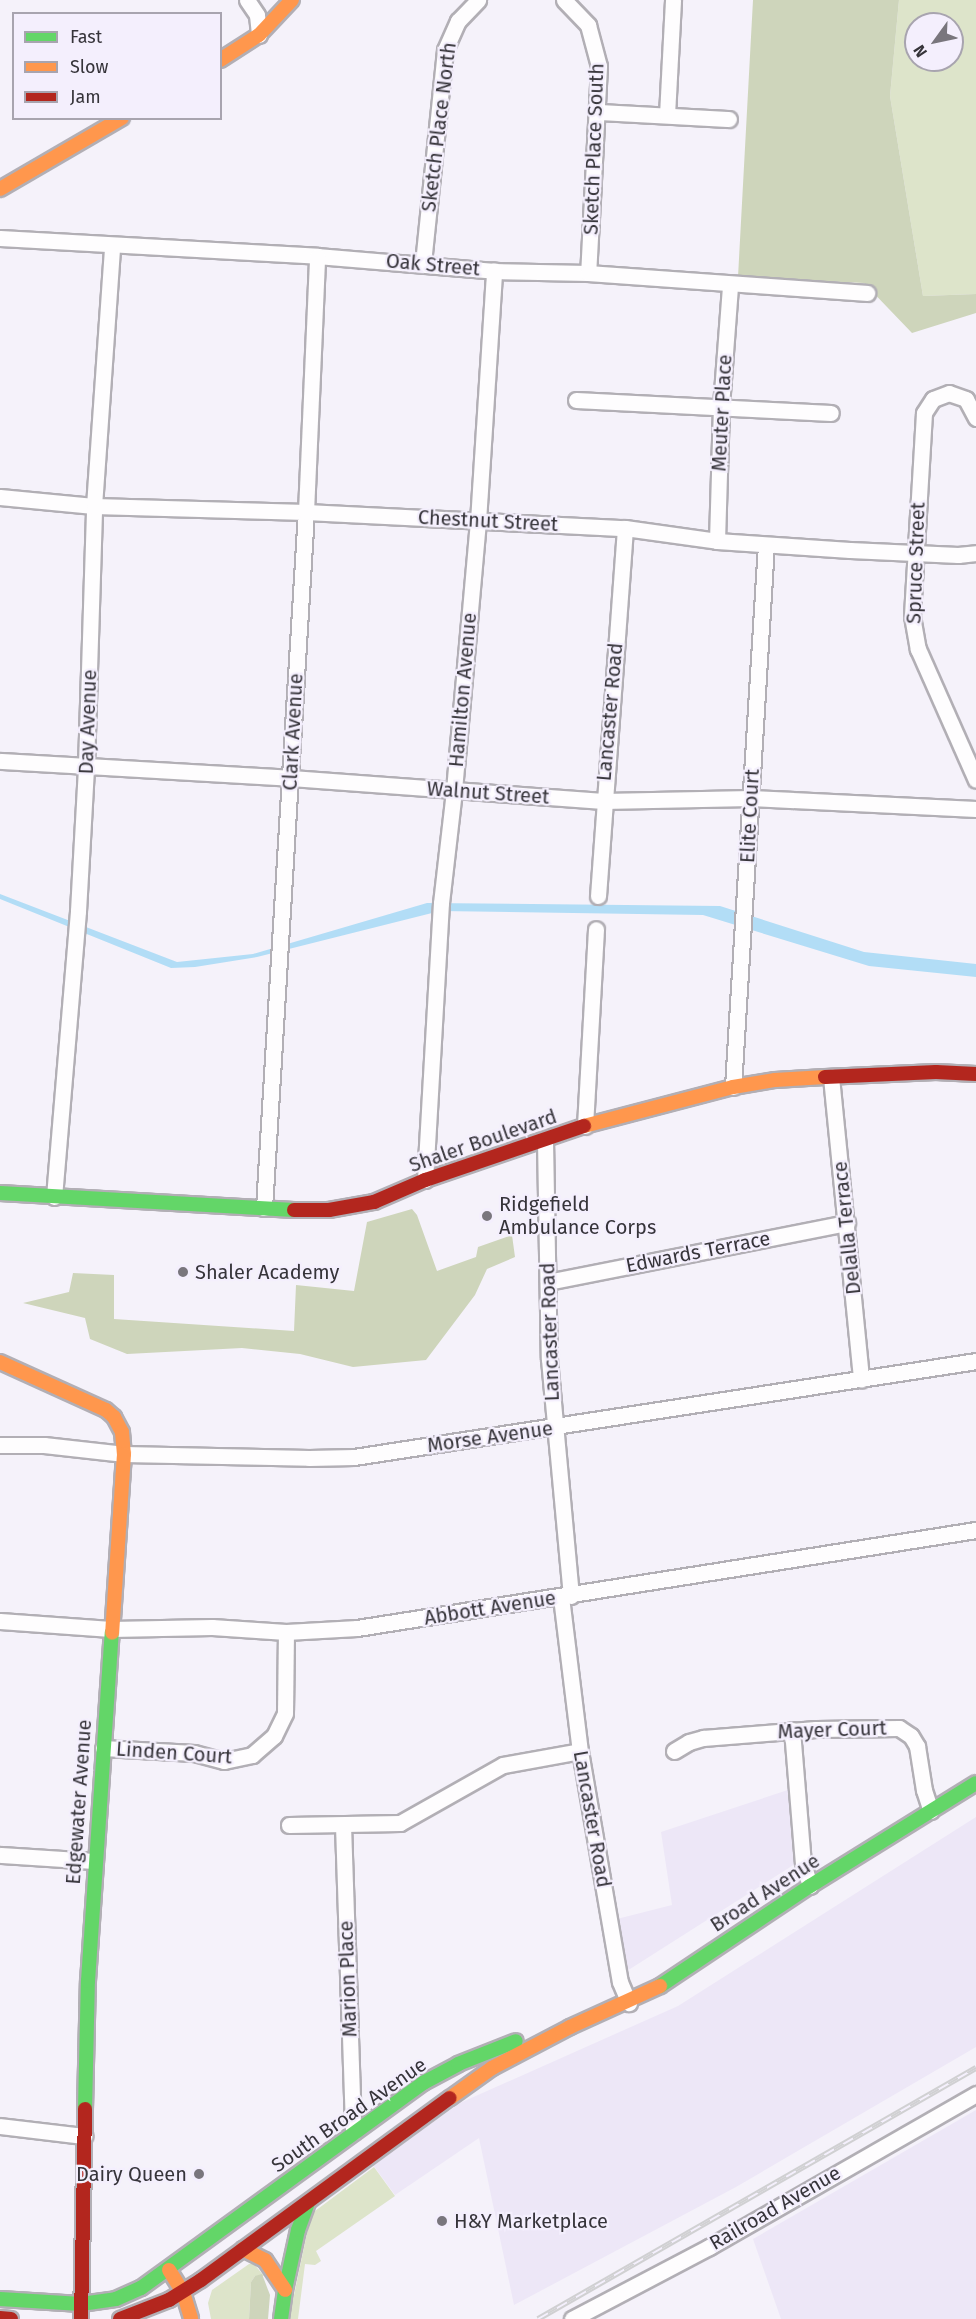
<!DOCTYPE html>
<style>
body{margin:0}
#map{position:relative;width:976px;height:2319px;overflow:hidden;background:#f5f2fa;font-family:"Fira Sans",sans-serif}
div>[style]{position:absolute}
.built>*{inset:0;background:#ede7f7}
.green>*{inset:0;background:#dde4ca}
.forest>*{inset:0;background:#ced5bb}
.water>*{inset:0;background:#b2ddf6}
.roads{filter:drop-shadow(2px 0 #b2afb5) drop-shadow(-2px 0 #b2afb5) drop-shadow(0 2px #b2afb5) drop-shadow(0 -2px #b2afb5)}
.street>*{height:15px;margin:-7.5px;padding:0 7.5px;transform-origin:7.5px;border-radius:7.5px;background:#fefdfe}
.fast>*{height:14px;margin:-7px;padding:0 7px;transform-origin:7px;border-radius:7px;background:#63d668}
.slow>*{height:14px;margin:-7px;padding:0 7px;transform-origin:7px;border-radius:7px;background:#ff974d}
.jam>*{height:14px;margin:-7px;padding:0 7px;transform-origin:7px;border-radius:7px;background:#b3261e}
.rail>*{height:6px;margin-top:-3px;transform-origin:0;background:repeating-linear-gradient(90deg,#f4effd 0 11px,#d0d0d2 0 22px);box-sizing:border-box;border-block:2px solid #d0d0d2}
.dots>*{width:16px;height:16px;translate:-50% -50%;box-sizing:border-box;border:3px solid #f4effd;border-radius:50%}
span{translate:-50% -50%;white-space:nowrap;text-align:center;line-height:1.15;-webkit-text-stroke:4.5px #f4effd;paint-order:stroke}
.street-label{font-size:20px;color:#36343a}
.poi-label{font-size:20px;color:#36343a}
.left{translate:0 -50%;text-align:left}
.right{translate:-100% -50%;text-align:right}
.legend{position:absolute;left:12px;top:12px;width:210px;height:108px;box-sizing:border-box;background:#f4effd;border:2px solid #a8a4af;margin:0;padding:8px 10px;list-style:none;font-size:18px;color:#36343a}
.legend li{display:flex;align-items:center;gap:12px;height:30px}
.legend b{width:30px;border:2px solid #a8a4af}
.north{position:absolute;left:904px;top:12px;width:60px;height:60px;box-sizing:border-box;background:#f4effd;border:2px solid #a8a4af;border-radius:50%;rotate:237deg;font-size:16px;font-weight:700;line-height:24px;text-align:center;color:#36343a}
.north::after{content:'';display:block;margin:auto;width:21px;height:27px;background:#79767d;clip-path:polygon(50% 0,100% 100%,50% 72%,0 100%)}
</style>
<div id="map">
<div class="built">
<div style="clip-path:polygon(797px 1787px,806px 1857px,630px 1969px,617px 1972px,609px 1921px,672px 1905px,661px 1832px)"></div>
<div style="clip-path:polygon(976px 1817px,976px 2047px,736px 2187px,514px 2305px,479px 2138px,395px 2195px,373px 2165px,460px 2103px,678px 2006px)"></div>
<div style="clip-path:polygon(976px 2110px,976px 2319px,781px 2319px,753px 2239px)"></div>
</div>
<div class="green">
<div style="clip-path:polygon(evenodd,899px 0,976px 0,976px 294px,923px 296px,890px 96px,899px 0,916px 24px,952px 24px,952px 60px,916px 60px,916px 24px)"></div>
<div style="clip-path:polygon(374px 2167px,395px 2196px,316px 2251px,321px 2261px,315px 2265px,305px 2264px,298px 2319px,289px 2319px,311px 2214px)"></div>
<div style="clip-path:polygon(249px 2264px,254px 2264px,264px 2276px,255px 2276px,251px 2282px,249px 2319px,211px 2319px,208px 2303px,212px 2290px)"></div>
</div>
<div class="forest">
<div style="clip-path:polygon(753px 0,899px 0,890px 96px,923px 296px,976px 294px,976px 313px,912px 333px,864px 283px,738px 277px)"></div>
<div style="clip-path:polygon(412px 1209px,417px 1215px,437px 1271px,476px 1257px,478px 1247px,512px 1235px,515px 1257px,487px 1269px,475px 1295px,426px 1360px,353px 1367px,300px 1354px,242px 1348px,127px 1354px,90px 1339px,85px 1318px,23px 1303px,69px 1292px,73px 1273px,114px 1275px,114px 1319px,294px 1331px,296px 1285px,354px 1291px,367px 1222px)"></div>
<div style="clip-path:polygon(262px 2274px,270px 2295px,268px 2319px,249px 2319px,251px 2282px,255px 2276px)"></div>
</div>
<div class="water">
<div style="clip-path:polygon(0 894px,177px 962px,253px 954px,427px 903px,720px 906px,864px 952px,976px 964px,976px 977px,869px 966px,703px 915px,440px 911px,257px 957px,195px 967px,171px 968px,0 899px)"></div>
</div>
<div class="roads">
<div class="street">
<div style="left:247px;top:0;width:18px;rotate:56deg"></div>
<div style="left:257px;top:15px;width:20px;rotate:84deg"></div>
<div style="left:564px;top:0;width:35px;rotate:46deg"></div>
<div style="left:588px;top:25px;width:42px;rotate:75deg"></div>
<div style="left:599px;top:66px;width:207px;rotate:93deg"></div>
<div style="left:598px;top:112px;width:131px;rotate:3.1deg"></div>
<div style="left:667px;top:115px;width:115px;rotate:-87deg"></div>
<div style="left:0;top:238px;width:318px;rotate:3.2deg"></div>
<div style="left:317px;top:256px;width:178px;rotate:4.8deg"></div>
<div style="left:494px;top:271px;width:94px;rotate:1.2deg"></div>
<div style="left:588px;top:273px;width:280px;rotate:4.1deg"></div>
<div style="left:423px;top:263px;width:214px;rotate:-84.1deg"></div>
<div style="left:445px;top:50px;width:32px;rotate:-66deg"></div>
<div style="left:458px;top:21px;width:29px;rotate:-46deg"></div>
<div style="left:576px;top:400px;width:255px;rotate:2.9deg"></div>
<div style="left:976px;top:418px;width:21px;rotate:-118deg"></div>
<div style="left:966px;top:399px;width:18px;rotate:-161deg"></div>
<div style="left:949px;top:393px;width:17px;rotate:159deg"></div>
<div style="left:933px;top:399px;width:17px;rotate:123deg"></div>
<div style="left:924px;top:413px;width:203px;rotate:93.4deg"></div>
<div style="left:912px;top:616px;width:34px;rotate:80deg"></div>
<div style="left:918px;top:649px;width:143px;rotate:66.1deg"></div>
<div style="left:0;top:497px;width:94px;rotate:5.5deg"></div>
<div style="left:94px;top:506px;width:212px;rotate:1.6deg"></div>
<div style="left:306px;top:512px;width:319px;rotate:2.9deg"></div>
<div style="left:625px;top:528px;width:93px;rotate:8deg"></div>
<div style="left:717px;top:541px;width:133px;rotate:3.9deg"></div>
<div style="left:850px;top:550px;width:108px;rotate:2.7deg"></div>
<div style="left:958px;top:555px;width:18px;rotate:-6deg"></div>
<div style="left:717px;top:541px;width:135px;rotate:-88.3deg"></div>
<div style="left:721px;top:406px;width:121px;rotate:-85.7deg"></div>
<div style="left:0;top:761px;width:291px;rotate:3.3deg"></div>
<div style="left:291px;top:778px;width:313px;rotate:4.2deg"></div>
<div style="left:603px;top:801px;width:148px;rotate:-1.2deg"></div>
<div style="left:751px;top:798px;width:225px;rotate:2.8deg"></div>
<div style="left:598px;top:896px;width:369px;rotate:-85.8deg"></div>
<div style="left:831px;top:1077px;width:304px;rotate:84.3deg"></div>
<div style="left:733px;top:1087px;width:543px;rotate:-86.52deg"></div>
<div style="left:585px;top:1126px;width:197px;rotate:-86.8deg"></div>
<div style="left:545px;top:1140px;width:219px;rotate:89deg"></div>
<div style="left:549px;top:1359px;width:238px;rotate:84.7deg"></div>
<div style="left:425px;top:1180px;width:277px;rotate:-86.7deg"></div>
<div style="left:441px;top:903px;width:114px;rotate:-83.4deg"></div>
<div style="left:454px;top:790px;width:270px;rotate:-84.9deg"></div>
<div style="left:478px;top:521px;width:251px;rotate:-86.3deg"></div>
<div style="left:54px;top:1197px;width:287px;rotate:-85.2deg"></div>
<div style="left:78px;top:911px;width:145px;rotate:-86.8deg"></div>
<div style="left:86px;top:766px;width:260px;rotate:-88.2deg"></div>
<div style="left:94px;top:506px;width:260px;rotate:-86deg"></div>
<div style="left:264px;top:1208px;width:697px;rotate:-86.55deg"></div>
<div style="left:306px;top:512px;width:256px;rotate:-87.5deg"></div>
<div style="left:548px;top:1282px;width:305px;rotate:-11.2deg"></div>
<div style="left:0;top:1445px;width:44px"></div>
<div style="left:44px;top:1445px;width:81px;rotate:6.4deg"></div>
<div style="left:124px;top:1454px;width:185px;rotate:1.2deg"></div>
<div style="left:309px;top:1458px;width:45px;rotate:-1.3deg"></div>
<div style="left:354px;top:1457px;width:629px;rotate:-8.77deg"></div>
<div style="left:561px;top:1597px;width:155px;rotate:83deg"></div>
<div style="left:580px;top:1751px;width:234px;rotate:80.2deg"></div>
<div style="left:620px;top:1982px;width:23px;rotate:67deg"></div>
<div style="left:0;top:1621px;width:111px;rotate:4.1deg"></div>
<div style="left:111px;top:1629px;width:101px;rotate:-1.1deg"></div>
<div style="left:212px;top:1627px;width:74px;rotate:3.9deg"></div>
<div style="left:286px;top:1632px;width:71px;rotate:-3.2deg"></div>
<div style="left:357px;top:1628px;width:627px;rotate:-9deg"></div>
<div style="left:792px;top:1730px;width:133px;rotate:85.3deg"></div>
<div style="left:803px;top:1863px;width:24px;rotate:73deg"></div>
<div style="left:103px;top:1748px;width:91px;rotate:3.1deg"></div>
<div style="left:194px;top:1753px;width:31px;rotate:15deg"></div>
<div style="left:224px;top:1761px;width:29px;rotate:-12deg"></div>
<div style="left:252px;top:1755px;width:29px;rotate:-41deg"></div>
<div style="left:274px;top:1736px;width:25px;rotate:-64deg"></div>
<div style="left:285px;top:1713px;width:81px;rotate:-89.3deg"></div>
<div style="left:674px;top:1751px;width:17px;rotate:-31deg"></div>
<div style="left:689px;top:1742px;width:15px;rotate:-16deg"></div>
<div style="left:703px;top:1738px;width:113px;rotate:-4.6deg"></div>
<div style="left:816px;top:1729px;width:83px;rotate:-0.7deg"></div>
<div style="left:899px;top:1728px;width:14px;rotate:34deg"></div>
<div style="left:911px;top:1736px;width:12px;rotate:59deg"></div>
<div style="left:917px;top:1746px;width:45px;rotate:81deg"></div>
<div style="left:924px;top:1790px;width:22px;rotate:72deg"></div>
<div style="left:289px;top:1825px;width:111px;rotate:-1deg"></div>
<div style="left:400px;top:1823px;width:118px;rotate:-29.4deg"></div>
<div style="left:503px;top:1765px;width:78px;rotate:-10.3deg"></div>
<div style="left:343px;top:1825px;width:307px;rotate:88.1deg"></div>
<div style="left:0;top:1855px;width:94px;rotate:3.7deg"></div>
<div style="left:0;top:2126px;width:85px;rotate:6.8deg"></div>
<div style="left:572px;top:2319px;width:155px;rotate:-27.7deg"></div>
<div style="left:709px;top:2247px;width:308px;rotate:-29.8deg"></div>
</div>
<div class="fast">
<div style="left:0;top:1193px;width:294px;rotate:3.3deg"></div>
<div style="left:660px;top:1986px;width:180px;rotate:-33.7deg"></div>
<div style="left:810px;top:1886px;width:195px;rotate:-31.8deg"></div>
<div style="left:85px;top:2109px;width:128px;rotate:-88.7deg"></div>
<div style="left:88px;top:1981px;width:349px;rotate:-86.1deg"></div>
<div style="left:285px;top:2290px;width:61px;rotate:-77.8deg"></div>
<div style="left:298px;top:2230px;width:29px;rotate:-70deg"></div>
<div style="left:0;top:2299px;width:81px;rotate:3.5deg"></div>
<div style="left:81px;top:2304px;width:35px;rotate:-8deg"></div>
<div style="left:116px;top:2299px;width:27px;rotate:-24deg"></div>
<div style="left:141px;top:2288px;width:349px;rotate:-36deg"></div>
<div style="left:423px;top:2083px;width:40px;rotate:-28deg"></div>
<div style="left:458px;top:2064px;width:62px;rotate:-21.6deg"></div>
<div style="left:281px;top:2319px;width:29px;rotate:-82deg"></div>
</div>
<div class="slow">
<div style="left:220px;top:60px;width:46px;rotate:-32.7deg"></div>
<div style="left:259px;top:35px;width:48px;rotate:-46.7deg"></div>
<div style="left:0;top:189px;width:141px;rotate:-30.2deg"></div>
<div style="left:584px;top:1126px;width:154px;rotate:-14.7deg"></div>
<div style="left:733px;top:1087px;width:43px;rotate:-9.5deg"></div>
<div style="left:775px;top:1080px;width:50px;rotate:-3.4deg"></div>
<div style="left:0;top:1362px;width:116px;rotate:24.4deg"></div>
<div style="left:106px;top:1410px;width:11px;rotate:41deg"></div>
<div style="left:114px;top:1417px;width:17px;rotate:62deg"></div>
<div style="left:122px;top:1432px;width:22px;rotate:85deg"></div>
<div style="left:124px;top:1454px;width:179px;rotate:93.8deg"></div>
<div style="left:450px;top:2098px;width:52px;rotate:-35.5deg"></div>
<div style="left:492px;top:2068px;width:88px;rotate:-27.7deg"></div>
<div style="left:570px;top:2027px;width:99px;rotate:-24.5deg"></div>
<div style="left:243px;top:2249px;width:25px;rotate:27deg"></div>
<div style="left:265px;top:2260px;width:36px;rotate:56deg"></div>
<div style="left:169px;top:2270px;width:26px;rotate:58deg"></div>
<div style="left:183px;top:2292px;width:28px;rotate:73deg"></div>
</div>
<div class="jam">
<div style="left:825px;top:1077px;width:111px;rotate:-2.6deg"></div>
<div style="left:936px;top:1072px;width:40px;rotate:2.9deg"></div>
<div style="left:294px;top:1210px;width:35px"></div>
<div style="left:329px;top:1210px;width:46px;rotate:-10.1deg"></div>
<div style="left:374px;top:1202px;width:56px;rotate:-23.3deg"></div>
<div style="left:425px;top:1180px;width:168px;rotate:-18.8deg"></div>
<div style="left:0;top:2318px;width:11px;rotate:5deg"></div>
<div style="left:81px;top:2319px;width:210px;rotate:-88.9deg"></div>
<div style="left:120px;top:2319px;width:53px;rotate:-21.2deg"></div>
<div style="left:169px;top:2300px;width:38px;rotate:-32deg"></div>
<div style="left:201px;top:2280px;width:308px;rotate:-36.2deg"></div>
</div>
</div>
<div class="rail">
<div style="left:538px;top:2319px;width:505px;rotate:-29.82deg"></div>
</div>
<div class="dots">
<div style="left:487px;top:1216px;background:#79767d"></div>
<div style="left:183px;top:1272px;background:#79767d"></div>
<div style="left:199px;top:2174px;background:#79767d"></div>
<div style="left:442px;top:2221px;background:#79767d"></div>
</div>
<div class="street-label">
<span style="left:439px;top:127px;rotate:-83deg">Sketch Place North</span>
<span style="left:594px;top:149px;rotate:-88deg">Sketch Place South</span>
<span style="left:433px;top:265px;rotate:5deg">Oak Street</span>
<span style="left:722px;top:413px;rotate:-87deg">Meuter Place</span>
<span style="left:488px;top:521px;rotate:3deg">Chestnut Street</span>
<span style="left:916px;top:563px;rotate:-88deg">Spruce Street</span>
<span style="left:463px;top:690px;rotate:-85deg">Hamilton Avenue</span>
<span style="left:610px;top:712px;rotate:-85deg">Lancaster Road</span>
<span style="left:88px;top:722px;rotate:-88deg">Day Avenue</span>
<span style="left:293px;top:732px;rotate:-87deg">Clark Avenue</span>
<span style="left:488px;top:793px;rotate:4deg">Walnut Street</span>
<span style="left:750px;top:816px;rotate:-87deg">Elite Court</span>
<span style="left:483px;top:1141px;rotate:-19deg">Shaler Boulevard</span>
<span style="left:847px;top:1228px;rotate:-96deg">Delalla Terrace</span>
<span style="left:698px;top:1252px;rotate:-11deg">Edwards Terrace</span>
<span style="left:550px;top:1332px;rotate:-92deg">Lancaster Road</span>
<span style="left:490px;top:1437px;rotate:-8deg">Morse Avenue</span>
<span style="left:490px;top:1608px;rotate:-9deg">Abbott Avenue</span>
<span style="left:832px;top:1730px;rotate:-2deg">Mayer Court</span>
<span style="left:174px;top:1753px;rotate:4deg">Linden Court</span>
<span style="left:79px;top:1802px;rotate:-86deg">Edgewater Avenue</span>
<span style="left:592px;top:1819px;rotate:80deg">Lancaster Road</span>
<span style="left:765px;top:1893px;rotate:-33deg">Broad Avenue</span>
<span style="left:348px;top:1979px;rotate:-92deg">Marion Place</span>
<span style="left:349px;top:2115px;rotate:-35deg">South Broad Avenue</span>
<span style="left:775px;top:2208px;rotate:-30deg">Railroad Avenue</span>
</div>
<div class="poi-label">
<span class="left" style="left:499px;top:1216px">Ridgefield<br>Ambulance Corps</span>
<span class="left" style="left:195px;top:1272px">Shaler Academy</span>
<span class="right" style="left:187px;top:2174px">Dairy Queen</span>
<span class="left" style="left:454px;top:2221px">H&amp;Y Marketplace</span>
</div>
<ul class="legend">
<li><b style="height:8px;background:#63d668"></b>Fast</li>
<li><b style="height:8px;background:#ff974d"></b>Slow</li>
<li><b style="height:8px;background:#b3261e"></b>Jam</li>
</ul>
<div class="north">N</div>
</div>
